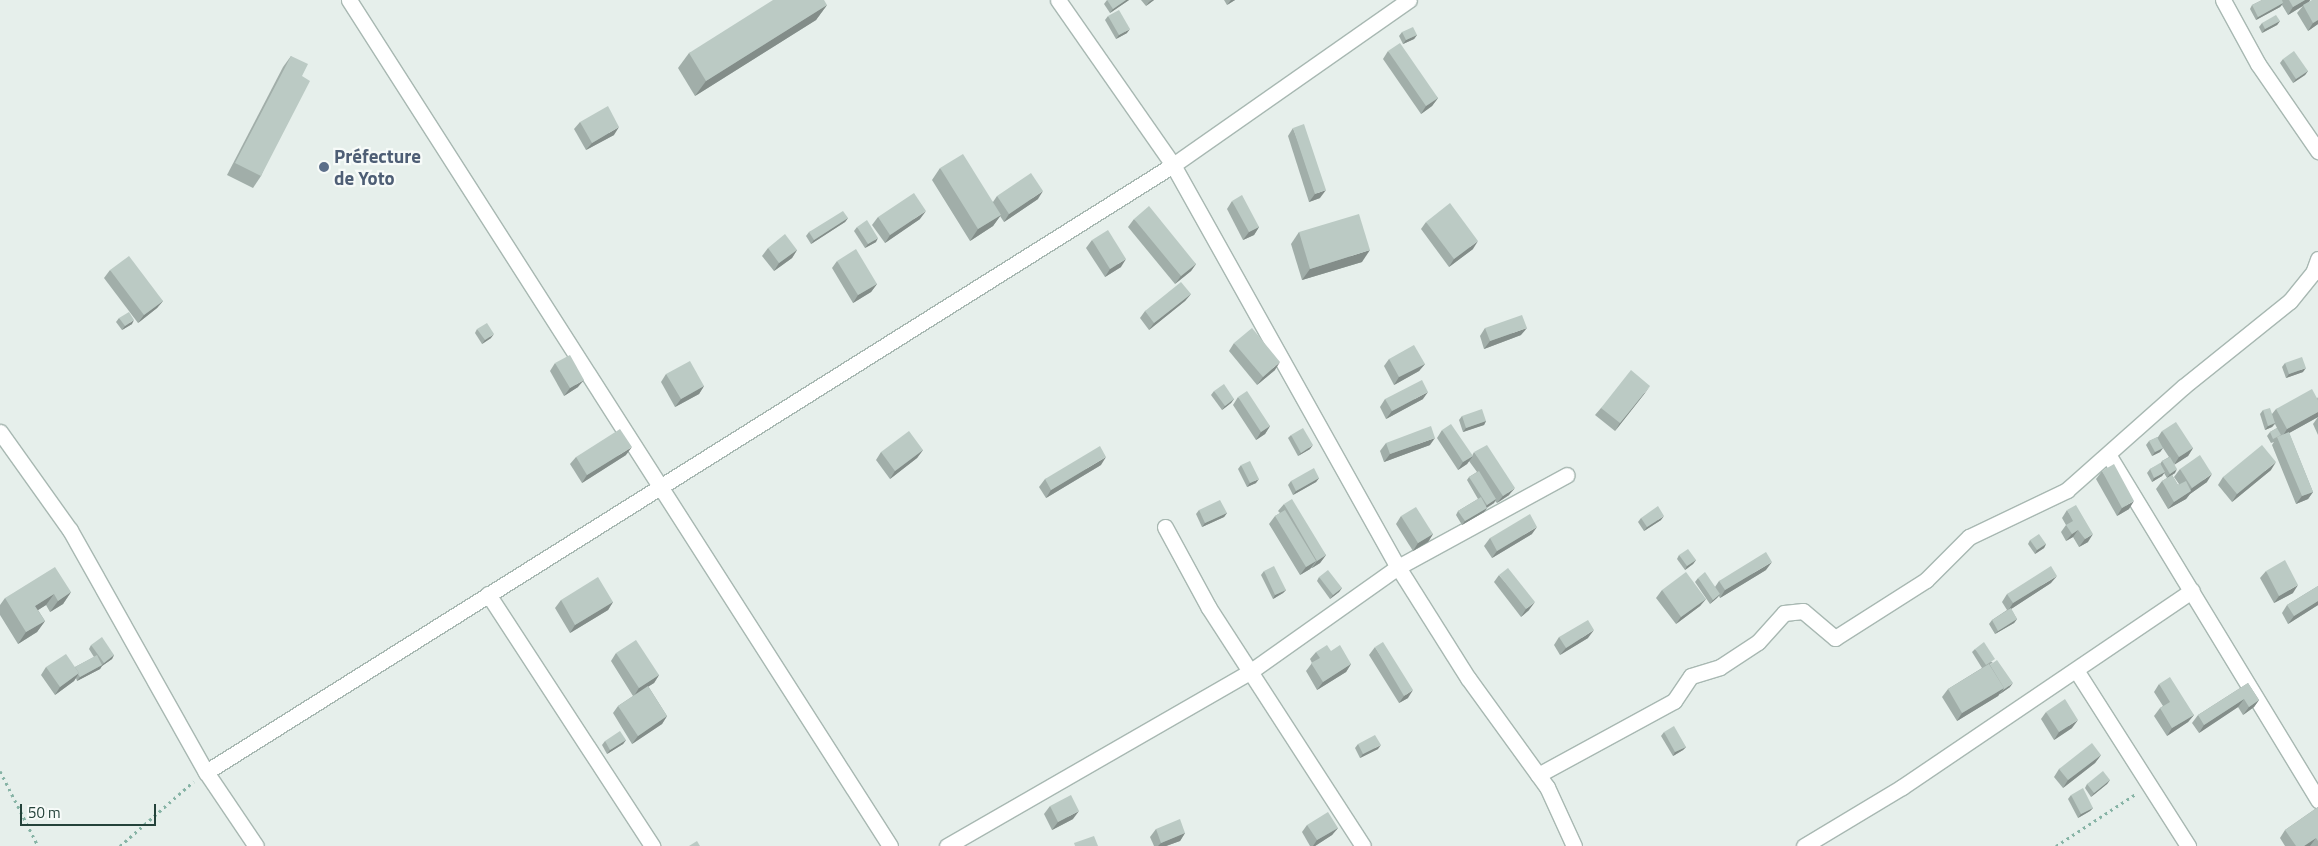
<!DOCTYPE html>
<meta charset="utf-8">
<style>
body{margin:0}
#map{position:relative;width:2318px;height:846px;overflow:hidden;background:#e6efeb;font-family:"Titillium Web",sans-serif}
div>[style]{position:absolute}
.path>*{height:3px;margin-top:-1.5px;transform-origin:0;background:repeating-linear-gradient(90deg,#86b3a5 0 2.5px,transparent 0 6.5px)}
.roads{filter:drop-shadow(1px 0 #a8b8b2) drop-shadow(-1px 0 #a8b8b2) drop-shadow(0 1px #a8b8b2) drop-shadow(0 -1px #a8b8b2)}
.minor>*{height:15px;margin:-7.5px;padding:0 7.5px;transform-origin:7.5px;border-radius:7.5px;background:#fff}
.wall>*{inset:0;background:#a1aea9}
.shaded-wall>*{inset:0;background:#838d89}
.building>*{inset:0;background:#bbcac4}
.dots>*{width:14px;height:14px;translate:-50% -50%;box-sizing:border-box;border:2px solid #f7fbf9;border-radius:50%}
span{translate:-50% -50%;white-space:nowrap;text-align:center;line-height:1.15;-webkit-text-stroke:4.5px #f7fbf9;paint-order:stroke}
.service-label{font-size:19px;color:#4e5e75;font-weight:700}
.left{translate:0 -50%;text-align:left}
.scale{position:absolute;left:20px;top:804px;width:136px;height:22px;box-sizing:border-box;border:2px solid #24423a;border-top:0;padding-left:6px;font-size:15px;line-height:18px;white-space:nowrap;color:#24423a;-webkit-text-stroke:4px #f7fbf9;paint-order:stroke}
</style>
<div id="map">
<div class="path">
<div style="left:0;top:771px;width:84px;rotate:63.1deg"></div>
<div style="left:120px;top:846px;width:98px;rotate:-41.3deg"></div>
<div style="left:2056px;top:846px;width:97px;rotate:-33.2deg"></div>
</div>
<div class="roads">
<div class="minor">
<div style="left:349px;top:0;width:1004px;rotate:57.4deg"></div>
<div style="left:1058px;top:0;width:201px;rotate:55.1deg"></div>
<div style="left:1173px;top:165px;width:461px;rotate:60.8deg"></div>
<div style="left:1398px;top:567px;width:131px;rotate:57.8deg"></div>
<div style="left:1468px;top:678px;width:135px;rotate:54.1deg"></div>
<div style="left:1547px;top:787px;width:65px;rotate:65.4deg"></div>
<div style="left:2223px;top:0;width:73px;rotate:61.3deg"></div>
<div style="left:2258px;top:64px;width:106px;rotate:55.4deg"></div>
<div style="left:0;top:432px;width:120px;rotate:54.5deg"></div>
<div style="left:70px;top:530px;width:278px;rotate:60.7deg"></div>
<div style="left:206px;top:772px;width:89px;rotate:56deg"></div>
<div style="left:2109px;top:456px;width:403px;rotate:58.7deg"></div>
<div style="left:1165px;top:527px;width:92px;rotate:61.5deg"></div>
<div style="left:1209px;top:608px;width:283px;rotate:57.1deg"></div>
<div style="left:488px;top:594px;width:301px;rotate:56.9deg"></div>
<div style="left:2076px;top:670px;width:209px;rotate:57.5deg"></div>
<div style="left:206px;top:772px;width:1142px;rotate:-32.12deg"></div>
<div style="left:1173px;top:165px;width:288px;rotate:-35deg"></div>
<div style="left:1538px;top:775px;width:155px;rotate:-28.6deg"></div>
<div style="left:1674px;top:701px;width:30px;rotate:-56deg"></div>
<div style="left:1691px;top:676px;width:30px;rotate:-17deg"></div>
<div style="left:1720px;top:667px;width:45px;rotate:-33.3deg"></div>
<div style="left:1758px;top:642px;width:39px;rotate:-48deg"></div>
<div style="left:1784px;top:613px;width:19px;rotate:-6deg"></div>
<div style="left:1803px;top:611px;width:42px;rotate:40.2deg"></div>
<div style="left:1835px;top:638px;width:108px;rotate:-32.5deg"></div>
<div style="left:1926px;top:580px;width:61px;rotate:-45deg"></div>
<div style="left:1969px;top:537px;width:109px;rotate:-25.6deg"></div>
<div style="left:2067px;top:490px;width:155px;rotate:-41.6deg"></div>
<div style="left:2183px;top:387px;width:137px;rotate:-38.8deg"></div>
<div style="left:2290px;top:301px;width:36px;rotate:-51deg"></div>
<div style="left:2313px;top:273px;width:15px;rotate:-70deg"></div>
<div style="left:947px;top:846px;width:351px;rotate:-29.9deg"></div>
<div style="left:1251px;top:671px;width:180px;rotate:-35.3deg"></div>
<div style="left:1398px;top:567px;width:192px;rotate:-28.6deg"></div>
<div style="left:1804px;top:846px;width:114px;rotate:-31deg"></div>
<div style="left:1902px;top:787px;width:350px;rotate:-34.1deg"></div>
</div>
</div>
<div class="wall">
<div style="clip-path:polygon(1107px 0,1129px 0,1110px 13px,1104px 4px)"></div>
<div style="clip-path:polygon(1141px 0,1154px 0,1146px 6px)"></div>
<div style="clip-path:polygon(1224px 0,1235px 0,1227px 5px)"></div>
<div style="clip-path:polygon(2262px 0,2310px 0,2309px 2px,2318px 0,2318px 24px,2308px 31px,2297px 13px,2303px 6px,2288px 15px,2282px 5px,2280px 7px,2256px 20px,2250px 9px,2252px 5px)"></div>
<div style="clip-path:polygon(827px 5px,816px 20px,695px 96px,678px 68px,689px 53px)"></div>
<div style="clip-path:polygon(1108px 16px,1127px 33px,1116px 39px,1105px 20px)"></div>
<div style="clip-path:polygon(2280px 21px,2277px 25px,2262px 33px,2259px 27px,2262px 23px)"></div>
<div style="clip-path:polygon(1402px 32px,1417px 35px,1414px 39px,1403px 44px,1399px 36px)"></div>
<div style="clip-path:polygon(1388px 51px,1438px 98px,1432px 106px,1421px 114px,1383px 59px)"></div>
<div style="clip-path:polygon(291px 56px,302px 76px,261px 176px,253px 188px,227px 175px,283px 67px)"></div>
<div style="clip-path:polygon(2283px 59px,2308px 71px,2305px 75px,2293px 83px,2280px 63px)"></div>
<div style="clip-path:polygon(580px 122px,614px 135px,586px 150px,574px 129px)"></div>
<div style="clip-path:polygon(1293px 128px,1320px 198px,1309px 202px,1288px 136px)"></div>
<div style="clip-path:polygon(940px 168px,993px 202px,997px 196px,1038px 199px,1004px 222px,1000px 216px,993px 226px,970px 241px,932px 180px)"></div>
<div style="clip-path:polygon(1232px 201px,1259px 227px,1254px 235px,1243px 240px,1227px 209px)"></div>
<div style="clip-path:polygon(878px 217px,920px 219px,885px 243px,872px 225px)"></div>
<div style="clip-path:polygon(848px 218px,845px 222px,811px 244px,806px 236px,809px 232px)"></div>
<div style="clip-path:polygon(1134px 219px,1196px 264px,1191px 271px,1175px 284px,1128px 227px)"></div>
<div style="clip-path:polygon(1426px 222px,1473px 249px,1449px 267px,1421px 229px)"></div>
<div style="clip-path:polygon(857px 227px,876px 242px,865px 248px,854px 231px)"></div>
<div style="clip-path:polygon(1299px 232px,1362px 262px,1302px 280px,1291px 244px)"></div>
<div style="clip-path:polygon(1092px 240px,1121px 267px,1105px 277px,1086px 248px)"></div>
<div style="clip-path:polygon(768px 248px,797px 250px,792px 258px,774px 271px,762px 256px)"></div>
<div style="clip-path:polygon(837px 261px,877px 284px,871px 292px,853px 303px,832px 268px)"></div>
<div style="clip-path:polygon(110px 270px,163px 301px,157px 308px,138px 323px,104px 278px)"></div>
<div style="clip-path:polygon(1191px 294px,1185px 301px,1149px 330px,1140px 318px,1145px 311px)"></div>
<div style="clip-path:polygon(119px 318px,132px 324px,122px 330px,116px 322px)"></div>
<div style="clip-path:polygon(1485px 328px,1521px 335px,1484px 349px,1480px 336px)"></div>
<div style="clip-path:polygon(477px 329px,491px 338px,482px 344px,475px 333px)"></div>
<div style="clip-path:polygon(1234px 343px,1275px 370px,1257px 385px,1229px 351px)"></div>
<div style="clip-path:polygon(1389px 359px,1425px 364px,1419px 371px,1394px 385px,1384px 366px)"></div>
<div style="clip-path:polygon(555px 363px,578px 387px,564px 396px,550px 371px)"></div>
<div style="clip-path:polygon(2285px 363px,2303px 372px,2286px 378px,2282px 367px)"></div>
<div style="clip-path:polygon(666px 374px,704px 386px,699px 394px,675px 407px,661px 382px)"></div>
<div style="clip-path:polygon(1214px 391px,1234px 399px,1231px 403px,1222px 410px,1211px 395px)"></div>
<div style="clip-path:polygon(1645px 393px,1615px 431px,1595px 415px,1601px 408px)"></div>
<div style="clip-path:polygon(1238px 397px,1270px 426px,1265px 434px,1256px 440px,1233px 405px)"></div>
<div style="clip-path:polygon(2318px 397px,2318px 417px,2289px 433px,2313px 492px,2308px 499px,2296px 504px,2272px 445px,2274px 442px,2271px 443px,2267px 436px,2270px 432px,2277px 428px,2275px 424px,2272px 427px,2265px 430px,2260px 414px,2263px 410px,2272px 414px,2276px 409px,2317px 399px)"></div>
<div style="clip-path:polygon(1385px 399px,1423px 399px,1386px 419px,1380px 407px)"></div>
<div style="clip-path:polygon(1462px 416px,1486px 421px,1484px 425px,1463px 432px,1459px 420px)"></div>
<div style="clip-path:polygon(2318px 417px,2318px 435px,2313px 424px)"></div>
<div style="clip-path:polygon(1442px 430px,1472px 456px,1474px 452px,1509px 495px,1497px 503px,1495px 501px,1494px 503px,1487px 508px,1484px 512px,1462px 525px,1456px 515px,1458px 511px,1478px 499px,1467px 480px,1469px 477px,1477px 472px,1469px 461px,1467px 464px,1458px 470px,1437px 438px)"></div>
<div style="clip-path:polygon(2162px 431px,2193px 448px,2188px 456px,2174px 464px,2175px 473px,2172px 475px,2178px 485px,2179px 484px,2174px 477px,2180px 469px,2207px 482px,2190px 494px,2186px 499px,2168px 509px,2156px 489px,2162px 481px,2167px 478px,2164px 473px,2162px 476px,2152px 482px,2147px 473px,2150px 469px,2160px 464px,2162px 461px,2169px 457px,2163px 448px,2160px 452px,2152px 456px,2146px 445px,2149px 441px,2158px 437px)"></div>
<div style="clip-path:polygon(1291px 435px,1310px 449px,1298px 456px,1288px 438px)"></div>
<div style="clip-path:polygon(1386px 443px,1430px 445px,1384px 462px,1380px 451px)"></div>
<div style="clip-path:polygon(923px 450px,917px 458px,890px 479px,876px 460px,881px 452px)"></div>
<div style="clip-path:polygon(626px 455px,582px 483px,570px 464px,576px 457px)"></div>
<div style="clip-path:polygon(1101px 465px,1046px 498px,1039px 487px,1045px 479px)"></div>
<div style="clip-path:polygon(1241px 465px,1256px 483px,1247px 487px,1238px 469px)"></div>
<div style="clip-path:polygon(2271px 470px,2232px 502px,2218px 485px,2223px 477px)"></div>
<div style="clip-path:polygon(2102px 471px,2129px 509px,2117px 516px,2096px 479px)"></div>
<div style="clip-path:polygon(1319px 478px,1316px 482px,1293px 495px,1288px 485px,1291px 481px)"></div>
<div style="clip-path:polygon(1284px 504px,1326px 555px,1320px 563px,1312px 568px,1311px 568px,1310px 569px,1300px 575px,1269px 524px,1275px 516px,1280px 513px,1278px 511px)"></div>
<div style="clip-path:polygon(1199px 510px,1227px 513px,1224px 517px,1202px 527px,1196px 514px)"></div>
<div style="clip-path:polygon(2067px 510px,2088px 542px,2079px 547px,2073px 537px,2066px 541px,2061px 532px,2066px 525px,2062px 518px)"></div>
<div style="clip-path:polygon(1401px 516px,1433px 534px,1428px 542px,1413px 551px,1396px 524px)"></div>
<div style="clip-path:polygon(1641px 518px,1661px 520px,1644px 531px,1638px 522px)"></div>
<div style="clip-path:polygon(1532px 534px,1492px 558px,1484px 546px,1490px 538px)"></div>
<div style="clip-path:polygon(2030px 540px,2046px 544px,2044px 548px,2035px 554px,2028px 544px)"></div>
<div style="clip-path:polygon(1679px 555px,1696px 560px,1693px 564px,1685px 570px,1677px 559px)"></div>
<div style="clip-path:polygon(1766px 570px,1720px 598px,1719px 596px,1710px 604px,1695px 582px,1698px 578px,1715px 587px,1719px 581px)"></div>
<div style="clip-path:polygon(1264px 571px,1286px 590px,1283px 593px,1273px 599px,1261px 575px)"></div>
<div style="clip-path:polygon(2266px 571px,2293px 593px,2274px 603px,2260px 578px)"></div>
<div style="clip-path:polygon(1499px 575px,1529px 610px,1521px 617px,1494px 582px)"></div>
<div style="clip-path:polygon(1319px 577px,1342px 588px,1339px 592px,1330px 599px,1317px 581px)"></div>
<div style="clip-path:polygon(2051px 583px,2011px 609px,2017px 619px,2014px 623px,1995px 634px,1989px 624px,1992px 620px,2007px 610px,2002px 602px,2007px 594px)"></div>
<div style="clip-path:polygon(2318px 586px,2318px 605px,2288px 624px,2282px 613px,2287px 605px)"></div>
<div style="clip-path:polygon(1662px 590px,1706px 599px,1700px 606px,1676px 624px,1656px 598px)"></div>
<div style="clip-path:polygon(71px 592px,63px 604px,50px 612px,46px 605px,38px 610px,45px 621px,37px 632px,18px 644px,0 615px,0 605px,5px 598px)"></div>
<div style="clip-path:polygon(561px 600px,613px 602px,608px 610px,570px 633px,555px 608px)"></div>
<div style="clip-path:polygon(1559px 637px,1588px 638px,1560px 655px,1554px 645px)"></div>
<div style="clip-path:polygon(91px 645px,114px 655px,112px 659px,102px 666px,100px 669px,77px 681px,76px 678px,74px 681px,55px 695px,41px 675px,46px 667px,75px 667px,94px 657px,89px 649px)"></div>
<div style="clip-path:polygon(1375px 647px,1408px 698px,1399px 703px,1369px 655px)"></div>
<div style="clip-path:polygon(1975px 649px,1993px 663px,1990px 664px,2010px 687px,2000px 694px,2000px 693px,1998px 696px,1957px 721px,1942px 697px,1948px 689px,1982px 668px,1972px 652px)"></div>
<div style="clip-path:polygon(1331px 651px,1351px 664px,1346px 672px,1317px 690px,1306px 671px,1312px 663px,1310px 659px,1316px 652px)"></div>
<div style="clip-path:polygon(616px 653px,659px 675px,654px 683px,648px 686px,667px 716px,662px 724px,632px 744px,613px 713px,618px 706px,633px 696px,611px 661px)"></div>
<div style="clip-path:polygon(2248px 683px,2259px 700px,2254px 707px,2243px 715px,2238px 707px,2199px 733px,2192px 723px,2198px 715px)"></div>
<div style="clip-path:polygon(2159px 684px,2194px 715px,2188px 722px,2167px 736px,2154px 716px,2160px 708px,2163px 706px,2154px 692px)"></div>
<div style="clip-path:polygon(2046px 712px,2072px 728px,2054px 740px,2041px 719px)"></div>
<div style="clip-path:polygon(1664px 732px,1686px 747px,1683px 750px,1673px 756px,1661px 736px)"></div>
<div style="clip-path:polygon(626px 740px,623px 744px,607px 754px,602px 745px,605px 741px)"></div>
<div style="clip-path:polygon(1358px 744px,1378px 749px,1360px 758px,1355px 748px)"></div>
<div style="clip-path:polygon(2101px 755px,2095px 763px,2063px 788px,2054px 777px,2059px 769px)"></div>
<div style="clip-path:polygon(2110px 780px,2107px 784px,2091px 797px,2085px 788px,2087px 784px)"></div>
<div style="clip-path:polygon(2071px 795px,2093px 808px,2090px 811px,2078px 818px,2068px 799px)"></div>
<div style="clip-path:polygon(1050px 806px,1073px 819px,1052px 830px,1044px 814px)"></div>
<div style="clip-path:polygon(2318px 807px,2318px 846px,2285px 846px,2280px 838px,2285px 830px)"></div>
<div style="clip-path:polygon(1307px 825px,1338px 828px,1332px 835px,1315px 846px,1310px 846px,1302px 832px)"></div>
<div style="clip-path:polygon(1156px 829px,1185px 833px,1180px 841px,1166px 846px,1154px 846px,1150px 837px)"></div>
</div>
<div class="shaded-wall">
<div style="clip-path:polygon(1126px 0,1129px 0,1110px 13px,1113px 9px)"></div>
<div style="clip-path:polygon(1152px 0,1154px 0,1146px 6px,1149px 2px)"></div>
<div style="clip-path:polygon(1231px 0,1235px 0,1227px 5px)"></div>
<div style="clip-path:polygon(2305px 0,2310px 0,2309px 2px,2288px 15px,2293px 7px)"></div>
<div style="clip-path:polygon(2283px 3px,2280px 7px,2256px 20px,2258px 17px)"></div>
<div style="clip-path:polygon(827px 5px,816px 20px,695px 96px,706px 81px)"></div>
<div style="clip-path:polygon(2318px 20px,2318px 24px,2308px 31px,2313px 23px)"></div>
<div style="clip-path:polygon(2280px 21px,2277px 25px,2262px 33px,2265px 29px)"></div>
<div style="clip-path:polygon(1130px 29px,1127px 33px,1116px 39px,1119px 35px)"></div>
<div style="clip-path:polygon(1417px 35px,1414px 39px,1403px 44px,1406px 40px)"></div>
<div style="clip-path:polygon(2308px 71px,2305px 75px,2293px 83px,2296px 79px)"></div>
<div style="clip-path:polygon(1438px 98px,1432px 106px,1421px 114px,1426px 106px)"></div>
<div style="clip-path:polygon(619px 127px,614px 135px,586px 150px,592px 143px)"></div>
<div style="clip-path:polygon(1326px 190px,1320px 198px,1309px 202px,1315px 194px)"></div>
<div style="clip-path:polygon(1043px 191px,1038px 199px,1004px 222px,1009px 214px)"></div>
<div style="clip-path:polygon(926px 211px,920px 219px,885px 243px,890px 235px)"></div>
<div style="clip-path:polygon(1001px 215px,993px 226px,970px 241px,978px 229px)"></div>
<div style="clip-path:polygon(848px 218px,845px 222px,811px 244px,814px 240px)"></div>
<div style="clip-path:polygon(1259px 227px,1254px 235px,1243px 240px,1249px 232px)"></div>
<div style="clip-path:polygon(878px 238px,876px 242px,865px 248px,868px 244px)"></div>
<div style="clip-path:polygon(1478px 241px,1473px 249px,1449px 267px,1454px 259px)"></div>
<div style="clip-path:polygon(797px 250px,792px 258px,774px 271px,779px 263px)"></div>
<div style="clip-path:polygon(1370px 250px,1362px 262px,1302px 280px,1310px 269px)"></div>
<div style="clip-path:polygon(1126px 259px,1121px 267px,1105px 277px,1110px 269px)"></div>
<div style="clip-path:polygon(1196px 264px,1191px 271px,1175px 284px,1181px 276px)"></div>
<div style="clip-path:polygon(877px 284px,871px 292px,853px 303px,858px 295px)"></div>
<div style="clip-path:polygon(1191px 294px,1185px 301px,1149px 330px,1154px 323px)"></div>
<div style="clip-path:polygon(163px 301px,157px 308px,138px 323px,144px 315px)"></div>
<div style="clip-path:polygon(134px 320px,132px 324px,122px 330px,125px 326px)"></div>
<div style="clip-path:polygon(1527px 328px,1521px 335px,1484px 349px,1490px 341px)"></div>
<div style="clip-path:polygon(494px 334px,491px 338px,482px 344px,485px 340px)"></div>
<div style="clip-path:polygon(1280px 362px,1275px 370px,1257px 385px,1263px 377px)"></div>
<div style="clip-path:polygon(1425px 364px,1419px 371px,1394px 385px,1399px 377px)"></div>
<div style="clip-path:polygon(2306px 368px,2303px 372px,2286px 378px,2289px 374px)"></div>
<div style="clip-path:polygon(584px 380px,578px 387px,564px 396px,570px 388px)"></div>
<div style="clip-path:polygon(704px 386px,699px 394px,675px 407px,681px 399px)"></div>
<div style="clip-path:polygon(1650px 386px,1645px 393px,1615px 431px,1620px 423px)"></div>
<div style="clip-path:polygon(1428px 392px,1423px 399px,1386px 419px,1392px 411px)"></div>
<div style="clip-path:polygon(1234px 399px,1231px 403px,1222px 410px,1225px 406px)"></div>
<div style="clip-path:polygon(2318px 412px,2318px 417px,2282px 437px,2287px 429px)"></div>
<div style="clip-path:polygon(1486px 421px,1484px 425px,1463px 432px,1466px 428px)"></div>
<div style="clip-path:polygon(2275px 423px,2272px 427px,2265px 430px,2268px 426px)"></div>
<div style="clip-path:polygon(1270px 426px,1265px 434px,1256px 440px,1261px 432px)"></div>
<div style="clip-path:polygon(1435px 438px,1430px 445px,1384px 462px,1390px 454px)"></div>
<div style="clip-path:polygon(1313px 445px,1310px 449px,1298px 456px,1301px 453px)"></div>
<div style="clip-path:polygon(632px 447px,626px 455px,582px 483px,587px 475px)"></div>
<div style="clip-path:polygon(2163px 448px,2160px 452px,2152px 456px,2155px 452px)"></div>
<div style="clip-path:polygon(2193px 448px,2188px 456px,2174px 465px,2179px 457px)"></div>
<div style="clip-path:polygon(923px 450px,917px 458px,890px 479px,895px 471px)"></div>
<div style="clip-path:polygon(1473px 456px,1467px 464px,1458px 470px,1463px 462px)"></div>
<div style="clip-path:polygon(1106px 457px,1101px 465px,1046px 498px,1051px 490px)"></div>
<div style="clip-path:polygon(2276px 462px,2271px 470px,2232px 502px,2237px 494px)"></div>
<div style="clip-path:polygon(2177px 469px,2175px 473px,2167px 478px,2170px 474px)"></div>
<div style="clip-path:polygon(2165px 472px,2162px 476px,2152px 482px,2154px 478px)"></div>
<div style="clip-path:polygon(2212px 474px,2207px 482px,2190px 494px,2186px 499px,2168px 509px,2174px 502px,2189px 492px,2192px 488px)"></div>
<div style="clip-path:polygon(1319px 478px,1316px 482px,1293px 495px,1296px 491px)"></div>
<div style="clip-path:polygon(1259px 479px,1256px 483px,1247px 487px,1250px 483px)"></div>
<div style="clip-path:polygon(1515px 488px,1509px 495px,1497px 503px,1503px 496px)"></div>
<div style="clip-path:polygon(2313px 492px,2308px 499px,2296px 504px,2302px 496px)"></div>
<div style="clip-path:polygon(1496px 499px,1494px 503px,1484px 509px,1487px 505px)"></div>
<div style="clip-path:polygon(2134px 501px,2129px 509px,2117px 516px,2122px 508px)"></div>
<div style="clip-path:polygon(1487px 508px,1484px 512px,1462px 525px,1465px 521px)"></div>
<div style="clip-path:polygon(1227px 513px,1224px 517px,1202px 527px,1205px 523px)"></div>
<div style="clip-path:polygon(1664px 516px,1661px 520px,1644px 531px,1647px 527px)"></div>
<div style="clip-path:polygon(1537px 527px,1532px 534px,1492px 558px,1497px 551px)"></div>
<div style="clip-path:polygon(2078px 530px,2073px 537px,2066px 541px,2072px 534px)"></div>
<div style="clip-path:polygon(1433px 534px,1428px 542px,1413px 551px,1418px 543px)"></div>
<div style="clip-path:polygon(2093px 534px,2088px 542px,2079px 547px,2085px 539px)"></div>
<div style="clip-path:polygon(2046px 544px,2044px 548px,2035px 554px,2037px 550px)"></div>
<div style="clip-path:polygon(1326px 555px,1320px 563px,1312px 568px,1317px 561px)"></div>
<div style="clip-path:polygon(1696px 560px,1693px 564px,1685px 570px,1687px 566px)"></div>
<div style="clip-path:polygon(1316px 561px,1310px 569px,1300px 575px,1306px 567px)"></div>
<div style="clip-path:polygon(1772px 562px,1766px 570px,1720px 598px,1725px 590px)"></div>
<div style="clip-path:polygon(2057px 576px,2051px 583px,2008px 611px,2013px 603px)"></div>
<div style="clip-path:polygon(2298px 585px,2293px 593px,2274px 603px,2279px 596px)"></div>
<div style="clip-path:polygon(1342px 588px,1339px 592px,1330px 599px,1333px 595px)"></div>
<div style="clip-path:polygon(1286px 590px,1283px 593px,1273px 599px,1275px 595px)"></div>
<div style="clip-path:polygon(71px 592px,63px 604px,50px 612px,58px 601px)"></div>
<div style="clip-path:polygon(54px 594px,46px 605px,27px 617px,35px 606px)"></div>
<div style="clip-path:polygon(1720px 594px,1717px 598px,1710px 604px,1713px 600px)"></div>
<div style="clip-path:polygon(1706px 599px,1700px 606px,1676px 624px,1681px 617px)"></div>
<div style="clip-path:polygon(2318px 601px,2318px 605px,2288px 624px,2294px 616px)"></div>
<div style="clip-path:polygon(613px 602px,608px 610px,570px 633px,575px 625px)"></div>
<div style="clip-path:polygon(1535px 602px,1529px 610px,1521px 617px,1526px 609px)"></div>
<div style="clip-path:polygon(2017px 619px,2014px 623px,1995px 634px,1998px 631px)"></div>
<div style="clip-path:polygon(45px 621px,37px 632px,18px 644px,26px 632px)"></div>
<div style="clip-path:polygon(1594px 630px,1588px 638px,1560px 655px,1566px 648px)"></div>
<div style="clip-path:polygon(114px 655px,112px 659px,102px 666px,100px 669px,77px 681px,80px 677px,102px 665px,104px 663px)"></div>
<div style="clip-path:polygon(1351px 664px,1346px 672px,1317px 690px,1323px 682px)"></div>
<div style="clip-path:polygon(79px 673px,74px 681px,55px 695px,60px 687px)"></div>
<div style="clip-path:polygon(659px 675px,654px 683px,634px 696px,639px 688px)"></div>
<div style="clip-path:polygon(2013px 683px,2010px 687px,2000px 694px,2003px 690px)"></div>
<div style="clip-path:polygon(2004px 688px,1998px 696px,1957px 721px,1962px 713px)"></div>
<div style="clip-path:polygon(1413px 690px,1408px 698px,1399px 703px,1404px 696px)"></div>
<div style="clip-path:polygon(2244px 699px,2238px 707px,2199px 733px,2204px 725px)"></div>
<div style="clip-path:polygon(2259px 700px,2254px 707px,2243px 715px,2249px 707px)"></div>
<div style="clip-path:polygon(2194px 715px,2188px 722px,2167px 736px,2172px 728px)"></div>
<div style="clip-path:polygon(667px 716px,662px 724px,632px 744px,638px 736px)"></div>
<div style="clip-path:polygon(2078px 720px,2072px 728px,2054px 740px,2059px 732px)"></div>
<div style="clip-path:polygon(626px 740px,623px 744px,607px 754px,610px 750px)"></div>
<div style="clip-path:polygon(1381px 745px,1378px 749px,1360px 758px,1363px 754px)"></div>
<div style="clip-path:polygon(1686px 747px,1683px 750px,1673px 756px,1675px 752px)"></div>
<div style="clip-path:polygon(2101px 755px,2095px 763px,2063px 788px,2068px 780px)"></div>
<div style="clip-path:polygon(2110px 780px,2107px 784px,2091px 797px,2094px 793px)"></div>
<div style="clip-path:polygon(2093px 808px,2090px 811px,2078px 818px,2081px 814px)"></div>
<div style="clip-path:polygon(1079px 811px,1073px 819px,1052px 830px,1058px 822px)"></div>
<div style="clip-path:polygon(1338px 828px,1332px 835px,1315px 846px,1313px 846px,1317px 840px)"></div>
<div style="clip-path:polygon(1185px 833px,1180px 841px,1166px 846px,1158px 846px,1161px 843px)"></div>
<div style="clip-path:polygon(2316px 838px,2310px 846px,2304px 846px)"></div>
</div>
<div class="building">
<div style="clip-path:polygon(773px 0,824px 0,827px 5px,706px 81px,689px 53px)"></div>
<div style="clip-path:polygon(1107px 0,1126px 0,1113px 9px)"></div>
<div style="clip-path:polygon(2262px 0,2282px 0,2283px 3px,2258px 17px,2252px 5px)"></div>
<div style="clip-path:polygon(2289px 0,2305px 0,2293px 7px)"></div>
<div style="clip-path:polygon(2312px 0,2318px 0,2318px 20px,2313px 23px,2303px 5px)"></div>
<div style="clip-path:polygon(1119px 10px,1130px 29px,1119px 35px,1108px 16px)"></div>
<div style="clip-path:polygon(2276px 15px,2280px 21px,2265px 29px,2262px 23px)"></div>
<div style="clip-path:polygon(1413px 27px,1417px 35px,1406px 40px,1402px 32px)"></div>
<div style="clip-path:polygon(1400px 43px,1438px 98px,1426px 106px,1388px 51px)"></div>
<div style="clip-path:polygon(2294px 51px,2308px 71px,2296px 79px,2283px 59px)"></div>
<div style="clip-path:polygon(291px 56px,308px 64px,302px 76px,310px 81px,261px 176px,235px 163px)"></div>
<div style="clip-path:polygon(608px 106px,619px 127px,592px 143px,580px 122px)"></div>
<div style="clip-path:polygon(1304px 124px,1326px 190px,1315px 194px,1293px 128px)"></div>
<div style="clip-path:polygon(963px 154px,1001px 215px,978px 229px,940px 168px)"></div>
<div style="clip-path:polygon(1031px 173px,1043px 191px,1009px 214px,997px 196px)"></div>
<div style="clip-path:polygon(914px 193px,926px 211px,890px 235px,878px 217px)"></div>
<div style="clip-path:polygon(1242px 195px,1259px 227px,1249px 232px,1232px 201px)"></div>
<div style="clip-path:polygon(1450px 203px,1478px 241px,1454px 259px,1426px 222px)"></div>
<div style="clip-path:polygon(1149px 206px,1196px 264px,1181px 276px,1134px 219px)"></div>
<div style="clip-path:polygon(843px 211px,848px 218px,814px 240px,809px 232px)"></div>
<div style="clip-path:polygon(1359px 214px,1370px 250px,1310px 269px,1299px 232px)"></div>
<div style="clip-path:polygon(867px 220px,878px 238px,868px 244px,857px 227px)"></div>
<div style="clip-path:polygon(1108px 230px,1126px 259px,1110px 269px,1092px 240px)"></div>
<div style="clip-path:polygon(785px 234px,797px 250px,779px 263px,768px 248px)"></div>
<div style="clip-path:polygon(856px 249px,877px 284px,858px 295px,837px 261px)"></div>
<div style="clip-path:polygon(129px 256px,163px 301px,144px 315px,110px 270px)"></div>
<div style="clip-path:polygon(1181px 282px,1191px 294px,1154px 323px,1145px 311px)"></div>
<div style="clip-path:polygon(129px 312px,134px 320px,125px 326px,119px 318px)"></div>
<div style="clip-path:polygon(1522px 315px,1527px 328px,1490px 341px,1485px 328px)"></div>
<div style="clip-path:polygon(487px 323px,494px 334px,485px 340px,477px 329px)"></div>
<div style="clip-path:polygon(1252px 328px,1280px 362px,1263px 377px,1234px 343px)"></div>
<div style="clip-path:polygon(1414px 345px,1425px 364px,1399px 377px,1389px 359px)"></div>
<div style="clip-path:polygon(570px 355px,584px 380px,570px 388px,555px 363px)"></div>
<div style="clip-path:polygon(2302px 357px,2306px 368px,2289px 374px,2285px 363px)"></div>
<div style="clip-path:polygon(690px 361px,704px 386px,681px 399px,666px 374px)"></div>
<div style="clip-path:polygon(1631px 370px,1650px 386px,1620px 423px,1601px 408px)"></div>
<div style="clip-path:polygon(1422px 380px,1428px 392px,1392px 411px,1385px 399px)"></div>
<div style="clip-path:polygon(1224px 384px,1234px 399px,1225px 406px,1214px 391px)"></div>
<div style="clip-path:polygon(2312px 389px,2318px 400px,2318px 412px,2287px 429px,2276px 409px)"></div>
<div style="clip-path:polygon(1247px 391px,1270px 426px,1261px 432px,1238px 397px)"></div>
<div style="clip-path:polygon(2270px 408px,2275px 423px,2268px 426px,2263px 410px)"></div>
<div style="clip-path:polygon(1482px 409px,1486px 421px,1466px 428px,1462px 416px)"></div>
<div style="clip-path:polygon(2176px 422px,2193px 448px,2179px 457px,2162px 431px)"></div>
<div style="clip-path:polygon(1451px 424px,1473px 456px,1463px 462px,1442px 430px)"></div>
<div style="clip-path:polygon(1431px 426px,1435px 438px,1390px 454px,1386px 443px)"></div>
<div style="clip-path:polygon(1303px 428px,1313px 445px,1301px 453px,1291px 435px)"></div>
<div style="clip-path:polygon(2277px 428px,2281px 435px,2273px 439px,2270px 432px)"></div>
<div style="clip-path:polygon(620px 429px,632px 447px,587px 475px,576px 457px)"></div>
<div style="clip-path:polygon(909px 431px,923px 450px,895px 471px,881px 452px)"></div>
<div style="clip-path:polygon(2289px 432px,2313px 492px,2302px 496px,2277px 437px)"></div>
<div style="clip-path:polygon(2157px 437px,2163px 448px,2155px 452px,2149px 441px)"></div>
<div style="clip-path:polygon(1487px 445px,1515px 488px,1503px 496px,1474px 452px)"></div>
<div style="clip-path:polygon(2262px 445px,2276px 462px,2237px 494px,2223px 477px)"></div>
<div style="clip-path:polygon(1100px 446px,1106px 457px,1051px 490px,1045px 479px)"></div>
<div style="clip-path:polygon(2200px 455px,2212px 474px,2192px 488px,2180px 469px)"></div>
<div style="clip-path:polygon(2170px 457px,2177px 469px,2170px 474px,2162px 461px)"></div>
<div style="clip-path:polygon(1250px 461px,1259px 479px,1250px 483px,1241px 465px)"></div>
<div style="clip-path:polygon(2160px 463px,2165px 472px,2154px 478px,2150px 469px)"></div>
<div style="clip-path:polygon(2114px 464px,2134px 501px,2122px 508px,2102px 471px)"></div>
<div style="clip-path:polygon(1314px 468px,1319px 478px,1296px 491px,1291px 481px)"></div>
<div style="clip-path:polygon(1479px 471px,1496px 499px,1487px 505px,1469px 477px)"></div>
<div style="clip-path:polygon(2172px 475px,2178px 485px,2186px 481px,2191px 491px,2174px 502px,2162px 481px)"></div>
<div style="clip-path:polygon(1481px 497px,1487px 508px,1465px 521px,1458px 511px)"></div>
<div style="clip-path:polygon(1292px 499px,1326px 555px,1317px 561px,1284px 504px)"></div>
<div style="clip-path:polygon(1220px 500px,1227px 513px,1205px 523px,1199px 510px)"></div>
<div style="clip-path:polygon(2076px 505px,2093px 534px,2085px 539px,2078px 530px,2072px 534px,2066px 525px,2073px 521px,2067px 510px)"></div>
<div style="clip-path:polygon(1658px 506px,1664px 516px,1647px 527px,1641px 518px)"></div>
<div style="clip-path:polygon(1416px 507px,1433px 534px,1418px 543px,1401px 516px)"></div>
<div style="clip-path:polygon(1285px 510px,1316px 561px,1306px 567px,1275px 516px)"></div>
<div style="clip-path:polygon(1530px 514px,1537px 527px,1497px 551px,1490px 538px)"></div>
<div style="clip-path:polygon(2039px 534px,2046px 544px,2037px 550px,2030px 540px)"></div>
<div style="clip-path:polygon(1688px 549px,1696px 560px,1687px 566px,1679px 555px)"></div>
<div style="clip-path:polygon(1766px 552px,1772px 562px,1725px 590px,1719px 581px)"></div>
<div style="clip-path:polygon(2285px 560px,2298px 585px,2279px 596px,2266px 571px)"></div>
<div style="clip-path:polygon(1274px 566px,1286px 590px,1275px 595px,1264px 571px)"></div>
<div style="clip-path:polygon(2051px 566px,2057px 576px,2013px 603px,2007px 594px)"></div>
<div style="clip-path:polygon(55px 567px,71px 592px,58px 601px,54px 594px,35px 606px,45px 621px,26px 632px,5px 598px)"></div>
<div style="clip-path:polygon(1508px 568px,1535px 602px,1526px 609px,1499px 575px)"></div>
<div style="clip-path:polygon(1328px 570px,1342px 588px,1333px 595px,1319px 577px)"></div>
<div style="clip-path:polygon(1686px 572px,1706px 599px,1681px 617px,1662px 590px)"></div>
<div style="clip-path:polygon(1705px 572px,1720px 594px,1713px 600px,1698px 578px)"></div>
<div style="clip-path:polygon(598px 577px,613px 602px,575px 625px,561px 600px)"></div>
<div style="clip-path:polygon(2318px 586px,2318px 601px,2294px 616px,2287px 605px)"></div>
<div style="clip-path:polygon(2011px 608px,2017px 619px,1998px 631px,1992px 620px)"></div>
<div style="clip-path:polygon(1588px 620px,1594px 630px,1566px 648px,1559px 637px)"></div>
<div style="clip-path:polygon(102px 637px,114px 655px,104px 663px,91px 645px)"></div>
<div style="clip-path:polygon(636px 640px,659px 675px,639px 688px,616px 653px)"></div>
<div style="clip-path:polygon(1383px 642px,1413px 690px,1404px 696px,1375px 647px)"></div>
<div style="clip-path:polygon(1984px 642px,1995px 659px,1986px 665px,1975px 649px)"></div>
<div style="clip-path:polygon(1327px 645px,1331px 651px,1340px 645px,1351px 664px,1323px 682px,1311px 663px,1320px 658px,1316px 652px)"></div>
<div style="clip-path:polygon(66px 654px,79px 673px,60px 687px,46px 667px)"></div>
<div style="clip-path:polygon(97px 655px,102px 665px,80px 677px,78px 674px,79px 673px,75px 667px)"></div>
<div style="clip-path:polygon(1997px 660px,2013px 683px,2003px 690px,2004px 688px,1990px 665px)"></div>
<div style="clip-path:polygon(1989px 664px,2004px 688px,1962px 713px,1948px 689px)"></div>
<div style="clip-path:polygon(2170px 677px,2194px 715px,2172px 728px,2160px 708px,2170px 702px,2159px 684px)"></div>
<div style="clip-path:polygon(2248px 683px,2259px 700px,2249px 707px,2244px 699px,2204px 725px,2198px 715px)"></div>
<div style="clip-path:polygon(648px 686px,667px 716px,638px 736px,618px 706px)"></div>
<div style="clip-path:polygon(2065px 699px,2078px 720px,2059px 732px,2046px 712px)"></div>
<div style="clip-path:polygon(1674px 726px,1686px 747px,1675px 752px,1664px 732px)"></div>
<div style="clip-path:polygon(620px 731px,626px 740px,610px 750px,605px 741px)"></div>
<div style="clip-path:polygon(1375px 735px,1381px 745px,1363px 754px,1358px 744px)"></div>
<div style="clip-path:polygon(2092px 743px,2101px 755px,2068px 780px,2059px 769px)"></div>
<div style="clip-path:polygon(2103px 771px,2110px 780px,2094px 793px,2087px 784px)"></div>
<div style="clip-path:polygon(2083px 788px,2093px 808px,2081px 814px,2071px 795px)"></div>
<div style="clip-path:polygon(1071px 795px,1079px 811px,1058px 822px,1050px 806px)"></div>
<div style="clip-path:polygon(2318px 807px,2318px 841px,2316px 838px,2304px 846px,2296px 846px,2285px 830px)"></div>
<div style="clip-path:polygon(1328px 812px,1338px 828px,1317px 840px,1307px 825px)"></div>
<div style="clip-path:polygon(1180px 819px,1185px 833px,1161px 843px,1156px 829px)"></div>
<div style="clip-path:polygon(1094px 836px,1098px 846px,1075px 846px,1074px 843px)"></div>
<div style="clip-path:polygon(697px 841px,700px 846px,689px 846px)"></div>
</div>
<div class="dots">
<div style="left:324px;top:167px;background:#5c6f8a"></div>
</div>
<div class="service-label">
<span class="left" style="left:334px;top:167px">Préfecture<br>de Yoto</span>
</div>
<div class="scale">50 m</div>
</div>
